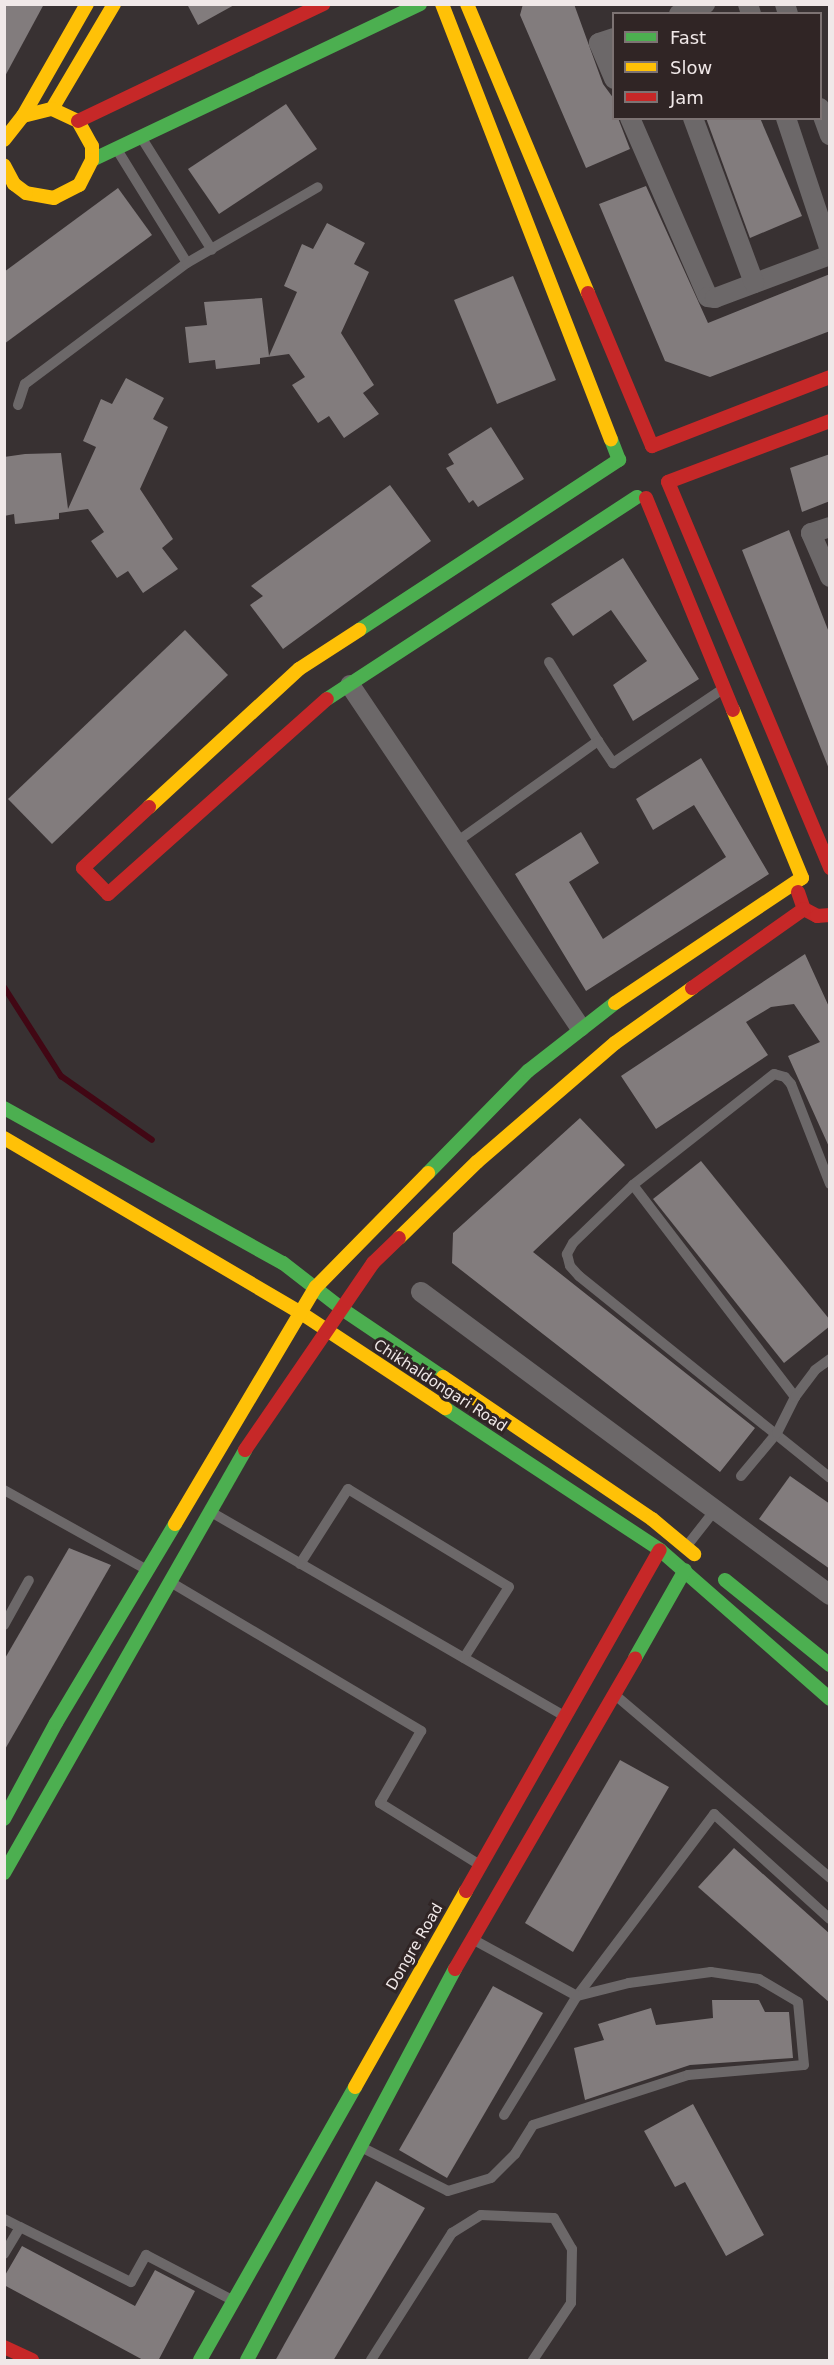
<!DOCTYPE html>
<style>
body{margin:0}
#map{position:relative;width:834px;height:2365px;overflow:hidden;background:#383132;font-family:"DejaVu Sans",sans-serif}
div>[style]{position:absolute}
.stream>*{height:6px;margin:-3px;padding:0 3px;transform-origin:3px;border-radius:3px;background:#410714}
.building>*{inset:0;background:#827c7d}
.lane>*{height:10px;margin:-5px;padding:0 5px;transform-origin:5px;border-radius:5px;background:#6c6869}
.street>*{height:20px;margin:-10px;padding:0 10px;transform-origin:10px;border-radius:10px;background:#6c6869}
.fast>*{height:14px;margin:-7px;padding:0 7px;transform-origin:7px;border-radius:7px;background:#4caf50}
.slow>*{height:14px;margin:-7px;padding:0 7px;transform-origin:7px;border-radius:7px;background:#ffc107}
.jam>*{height:14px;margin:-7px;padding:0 7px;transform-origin:7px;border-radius:7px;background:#c62828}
span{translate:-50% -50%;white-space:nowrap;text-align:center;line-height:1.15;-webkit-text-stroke:6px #302525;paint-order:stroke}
.street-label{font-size:15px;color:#f0e8e8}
.frame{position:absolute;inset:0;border:6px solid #f0e8e8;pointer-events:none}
.legend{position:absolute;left:612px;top:12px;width:210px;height:108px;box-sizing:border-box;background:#302525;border:2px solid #7d7373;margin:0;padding:8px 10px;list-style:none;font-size:18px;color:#f0e8e8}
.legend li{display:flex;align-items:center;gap:12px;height:30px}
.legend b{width:30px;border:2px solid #7d7373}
</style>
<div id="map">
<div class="stream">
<div style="left:4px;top:987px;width:106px;rotate:57.4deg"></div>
<div style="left:61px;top:1076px;width:111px;rotate:35.1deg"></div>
</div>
<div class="building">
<div style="clip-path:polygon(4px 4px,44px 4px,4px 78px)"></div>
<div style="clip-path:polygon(187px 4px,236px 4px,198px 25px)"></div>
<div style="clip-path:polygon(523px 4px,574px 4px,603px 84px,614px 99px,614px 118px,618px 118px,630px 149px,586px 168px,520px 15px)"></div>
<div style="clip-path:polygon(286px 104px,317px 149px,219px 214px,188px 169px)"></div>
<div style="clip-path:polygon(706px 118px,760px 118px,802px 216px,750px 238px)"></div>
<div style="clip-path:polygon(646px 186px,708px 323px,830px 274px,830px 331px,710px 377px,665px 361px,599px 204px)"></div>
<div style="clip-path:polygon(118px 188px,152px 235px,4px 344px,4px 272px)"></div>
<div style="clip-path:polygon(327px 223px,365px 243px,354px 264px,369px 272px,341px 333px,374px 385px,363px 393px,379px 414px,344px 438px,329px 416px,318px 423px,292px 385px,305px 377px,289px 354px,260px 358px,260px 364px,216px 369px,215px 360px,189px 363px,185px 327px,207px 325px,204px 302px,262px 298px,269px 356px,297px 292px,284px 286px,302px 244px,313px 249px)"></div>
<div style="clip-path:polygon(513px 276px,556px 380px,497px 404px,454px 300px)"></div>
<div style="clip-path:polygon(126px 378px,164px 398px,153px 419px,168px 427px,140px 489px,173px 539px,162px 548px,178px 569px,143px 593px,128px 571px,117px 578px,91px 541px,104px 532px,88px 509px,59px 513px,59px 519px,15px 524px,14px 514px,4px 516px,4px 457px,25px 454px,61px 453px,68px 509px,96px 447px,83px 441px,101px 399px,112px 404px)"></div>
<div style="clip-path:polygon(491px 427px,524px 479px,478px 507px,473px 500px,469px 503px,446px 468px,454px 464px,448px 454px)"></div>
<div style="clip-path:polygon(830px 454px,830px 501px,802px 512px,790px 468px)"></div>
<div style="clip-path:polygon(390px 485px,431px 541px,283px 649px,250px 605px,263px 596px,251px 586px)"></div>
<div style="clip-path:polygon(789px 530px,830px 635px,829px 769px,742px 550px)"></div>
<div style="clip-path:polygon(623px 558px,699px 679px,633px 721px,613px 685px,647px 661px,611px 610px,573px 636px,551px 604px)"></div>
<div style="clip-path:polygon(185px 630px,228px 675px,52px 844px,8px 799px)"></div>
<div style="clip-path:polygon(701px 758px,769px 874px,586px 991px,515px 874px,581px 832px,599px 863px,569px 882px,603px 939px,726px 857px,694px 805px,653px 830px,636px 799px)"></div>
<div style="clip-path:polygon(805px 954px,830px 1009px,830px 1149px,788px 1056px,820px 1042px,794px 1004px,771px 1007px,746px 1022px,768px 1055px,656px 1129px,621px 1076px)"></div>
<div style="clip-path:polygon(580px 1118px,625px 1165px,533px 1252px,755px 1428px,720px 1472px,452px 1263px,453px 1233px)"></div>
<div style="clip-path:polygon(701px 1161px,830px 1320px,830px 1326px,784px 1363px,653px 1199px)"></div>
<div style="clip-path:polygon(790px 1476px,830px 1504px,830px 1569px,759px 1519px)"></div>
<div style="clip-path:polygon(69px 1548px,111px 1565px,4px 1751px,4px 1660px)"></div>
<div style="clip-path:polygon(620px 1760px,669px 1787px,573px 1952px,525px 1923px)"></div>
<div style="clip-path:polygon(734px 1848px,830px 1934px,830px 2003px,698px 1887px)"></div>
<div style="clip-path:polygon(493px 1986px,543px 2013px,447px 2178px,399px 2150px)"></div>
<div style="clip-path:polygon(712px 2000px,759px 2000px,765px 2012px,789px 2012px,793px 2058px,690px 2065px,585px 2100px,574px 2048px,604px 2040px,598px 2024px,651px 2008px,656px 2025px,713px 2018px)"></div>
<div style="clip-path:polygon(693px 2104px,764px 2235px,726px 2256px,685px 2182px,675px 2187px,644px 2131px)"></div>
<div style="clip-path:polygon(376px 2181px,425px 2208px,333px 2361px,275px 2361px)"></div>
<div style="clip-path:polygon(22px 2246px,135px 2306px,155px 2270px,195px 2291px,158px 2361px,145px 2361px,4px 2285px,4px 2277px)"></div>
</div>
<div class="lane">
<div style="left:141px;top:137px;width:133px;rotate:57.9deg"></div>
<div style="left:116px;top:148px;width:135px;rotate:58.3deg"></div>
<div style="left:18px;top:405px;width:22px;rotate:-72deg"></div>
<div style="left:25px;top:384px;width:202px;rotate:-36.8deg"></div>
<div style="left:187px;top:263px;width:151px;rotate:-30.1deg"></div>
<div style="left:549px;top:662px;width:93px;rotate:58.2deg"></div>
<div style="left:455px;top:843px;width:176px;rotate:-35.5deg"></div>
<div style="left:598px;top:741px;width:27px;rotate:56deg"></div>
<div style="left:613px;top:763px;width:134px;rotate:-34deg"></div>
<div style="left:830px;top:1184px;width:107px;rotate:-111.3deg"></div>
<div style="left:791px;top:1084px;width:9px;rotate:-131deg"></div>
<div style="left:785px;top:1077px;width:11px;rotate:-165deg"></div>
<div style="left:774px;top:1074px;width:179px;rotate:141.8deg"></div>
<div style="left:633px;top:1185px;width:83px;rotate:136deg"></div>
<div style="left:573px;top:1243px;width:13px;rotate:119deg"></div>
<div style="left:567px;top:1254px;width:12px;rotate:76deg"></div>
<div style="left:570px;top:1266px;width:13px;rotate:48deg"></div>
<div style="left:579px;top:1276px;width:322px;rotate:38.8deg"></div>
<div style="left:633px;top:1185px;width:267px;rotate:52.6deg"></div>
<div style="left:741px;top:1476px;width:56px;rotate:-50.1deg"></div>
<div style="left:777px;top:1433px;width:40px;rotate:-63.4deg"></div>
<div style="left:795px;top:1397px;width:34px;rotate:-53deg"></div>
<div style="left:815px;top:1370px;width:19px;rotate:-36deg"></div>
<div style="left:4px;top:1490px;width:164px;rotate:29.2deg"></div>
<div style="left:211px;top:1512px;width:408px;rotate:30deg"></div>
<div style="left:686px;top:1547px;width:47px;rotate:-51.9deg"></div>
<div style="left:300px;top:1564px;width:89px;rotate:-57.4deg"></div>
<div style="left:348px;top:1489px;width:188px;rotate:31.3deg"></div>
<div style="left:509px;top:1587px;width:84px;rotate:122.4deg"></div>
<div style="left:172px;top:1583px;width:290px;rotate:30.7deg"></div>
<div style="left:421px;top:1731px;width:83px;rotate:119.7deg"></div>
<div style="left:380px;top:1803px;width:118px;rotate:31.8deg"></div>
<div style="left:4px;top:1625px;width:51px;rotate:-60.9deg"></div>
<div style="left:614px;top:1694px;width:284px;rotate:40.4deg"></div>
<div style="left:504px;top:2115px;width:140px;rotate:-58.5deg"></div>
<div style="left:577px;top:1996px;width:228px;rotate:-53deg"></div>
<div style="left:714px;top:1814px;width:156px;rotate:42.2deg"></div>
<div style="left:361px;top:2147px;width:97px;rotate:26.8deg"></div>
<div style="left:448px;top:2191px;width:45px;rotate:-16.8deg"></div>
<div style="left:491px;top:2178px;width:34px;rotate:-45deg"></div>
<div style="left:515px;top:2154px;width:34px;rotate:-58deg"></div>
<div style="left:533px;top:2125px;width:163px;rotate:-17.9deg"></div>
<div style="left:688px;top:2075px;width:116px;rotate:-4.9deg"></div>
<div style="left:804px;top:2065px;width:63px;rotate:-95.4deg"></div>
<div style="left:798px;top:2002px;width:45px;rotate:-149.5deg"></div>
<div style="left:759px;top:1979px;width:49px;rotate:-171.7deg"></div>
<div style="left:711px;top:1972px;width:83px;rotate:172.4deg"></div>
<div style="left:629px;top:1983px;width:54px;rotate:166deg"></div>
<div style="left:577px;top:1996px;width:119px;rotate:-151.5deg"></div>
<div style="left:4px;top:2219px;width:18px;rotate:27deg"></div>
<div style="left:4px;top:2254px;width:31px;rotate:-59deg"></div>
<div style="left:20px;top:2227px;width:124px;rotate:26.4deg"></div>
<div style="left:131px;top:2282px;width:31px;rotate:-61deg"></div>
<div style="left:146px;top:2255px;width:99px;rotate:27.6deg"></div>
<div style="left:371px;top:2360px;width:151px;rotate:-57.5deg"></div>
<div style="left:452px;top:2233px;width:34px;rotate:-32deg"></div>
<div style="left:481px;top:2215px;width:73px;rotate:2.4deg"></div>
<div style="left:554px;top:2218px;width:36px;rotate:60deg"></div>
<div style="left:572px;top:2249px;width:54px;rotate:91.1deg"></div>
<div style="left:571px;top:2303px;width:69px;rotate:123.7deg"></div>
</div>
<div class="street">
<div style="left:748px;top:4px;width:10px;rotate:73deg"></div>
<div style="left:785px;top:4px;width:10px;rotate:73deg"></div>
<div style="left:679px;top:14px;width:28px;rotate:-21deg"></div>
<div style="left:614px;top:38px;width:16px;rotate:162deg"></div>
<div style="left:599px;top:43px;width:39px;rotate:67deg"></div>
<div style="left:820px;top:108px;width:29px;rotate:70deg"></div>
<div style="left:630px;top:118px;width:195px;rotate:66.5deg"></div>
<div style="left:708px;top:297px;width:7px;rotate:8deg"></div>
<div style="left:715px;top:298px;width:123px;rotate:-20.5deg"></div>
<div style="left:693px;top:118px;width:176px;rotate:69.7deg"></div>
<div style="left:786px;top:118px;width:139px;rotate:71.6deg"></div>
<div style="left:830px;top:527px;width:20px;rotate:162deg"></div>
<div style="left:811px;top:533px;width:48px;rotate:66.6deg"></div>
<div style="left:350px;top:685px;width:412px;rotate:56.1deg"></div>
<div style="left:421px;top:1292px;width:509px;rotate:36.53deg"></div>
</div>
<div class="fast">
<div style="left:92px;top:160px;width:363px;rotate:-25.4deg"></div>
<div style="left:359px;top:630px;width:311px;rotate:-33.2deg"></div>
<div style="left:619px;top:460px;width:22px;rotate:-111deg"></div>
<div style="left:327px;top:699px;width:370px;rotate:-33.1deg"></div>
<div style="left:4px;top:1108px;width:319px;rotate:29.1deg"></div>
<div style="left:283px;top:1263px;width:75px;rotate:37.9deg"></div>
<div style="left:342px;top:1309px;width:122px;rotate:34deg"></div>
<div style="left:428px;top:1173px;width:143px;rotate:-45.6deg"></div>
<div style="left:528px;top:1071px;width:110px;rotate:-38deg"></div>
<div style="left:445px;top:1408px;width:258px;rotate:33.4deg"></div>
<div style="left:660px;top:1550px;width:226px;rotate:41.2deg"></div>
<div style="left:725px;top:1580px;width:135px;rotate:39deg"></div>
<div style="left:635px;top:1658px;width:101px;rotate:-60.4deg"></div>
<div style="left:4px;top:1819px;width:109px;rotate:-61.6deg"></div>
<div style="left:56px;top:1723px;width:232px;rotate:-59.1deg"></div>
<div style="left:4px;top:1873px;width:487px;rotate:-60.3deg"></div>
<div style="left:200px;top:2360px;width:314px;rotate:-60.4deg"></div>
<div style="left:247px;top:2360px;width:443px;rotate:-62deg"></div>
</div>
<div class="slow">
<div style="left:442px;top:4px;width:467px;rotate:68.8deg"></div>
<div style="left:467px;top:4px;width:313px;rotate:67.3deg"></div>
<div style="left:52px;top:109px;width:122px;rotate:-59.4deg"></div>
<div style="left:23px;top:116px;width:129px;rotate:-60.3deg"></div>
<div style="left:4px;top:140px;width:31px;rotate:-52deg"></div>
<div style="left:23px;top:116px;width:30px;rotate:-14deg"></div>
<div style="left:52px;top:109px;width:29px;rotate:25deg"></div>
<div style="left:78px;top:121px;width:29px;rotate:61deg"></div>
<div style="left:92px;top:146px;width:14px;rotate:90deg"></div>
<div style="left:92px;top:160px;width:28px;rotate:117deg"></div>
<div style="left:79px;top:185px;width:28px;rotate:153deg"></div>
<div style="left:54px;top:198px;width:28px;rotate:-170deg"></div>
<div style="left:26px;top:193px;width:15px;rotate:-143deg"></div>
<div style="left:14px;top:184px;width:21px;rotate:-118deg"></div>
<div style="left:149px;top:807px;width:204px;rotate:-42.6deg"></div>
<div style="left:299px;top:669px;width:72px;rotate:-33deg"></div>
<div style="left:615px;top:1003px;width:225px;rotate:-33.8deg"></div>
<div style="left:802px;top:878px;width:182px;rotate:-112.3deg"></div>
<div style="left:4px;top:1138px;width:345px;rotate:30.5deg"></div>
<div style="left:301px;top:1313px;width:173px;rotate:33.4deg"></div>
<div style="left:399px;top:1238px;width:109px;rotate:-44.3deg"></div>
<div style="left:477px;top:1162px;width:182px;rotate:-40.8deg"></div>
<div style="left:615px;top:1043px;width:95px;rotate:-35.5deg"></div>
<div style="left:443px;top:1377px;width:253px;rotate:34.2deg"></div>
<div style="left:652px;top:1519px;width:55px;rotate:39.8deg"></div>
<div style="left:175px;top:1524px;width:276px;rotate:-59.3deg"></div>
<div style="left:316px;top:1287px;width:160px;rotate:-45.5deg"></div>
<div style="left:355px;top:2087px;width:225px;rotate:-60.5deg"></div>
</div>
<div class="jam">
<div style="left:78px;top:121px;width:272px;rotate:-25.5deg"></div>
<div style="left:588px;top:293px;width:166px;rotate:67.3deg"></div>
<div style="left:652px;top:446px;width:191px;rotate:-21.2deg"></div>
<div style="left:830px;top:421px;width:173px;rotate:159.4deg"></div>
<div style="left:668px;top:482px;width:419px;rotate:67.2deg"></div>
<div style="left:646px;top:498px;width:229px;rotate:67.7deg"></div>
<div style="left:149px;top:807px;width:90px;rotate:137.3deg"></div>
<div style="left:83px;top:868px;width:36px;rotate:46deg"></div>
<div style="left:108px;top:894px;width:293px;rotate:-41.7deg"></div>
<div style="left:798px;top:892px;width:18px;rotate:71deg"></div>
<div style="left:804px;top:909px;width:15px;rotate:28deg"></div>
<div style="left:817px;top:916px;width:13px;rotate:-4deg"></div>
<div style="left:692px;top:988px;width:137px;rotate:-35.2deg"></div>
<div style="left:245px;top:1450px;width:227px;rotate:-55.6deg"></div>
<div style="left:373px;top:1263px;width:36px;rotate:-44deg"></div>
<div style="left:466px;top:1891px;width:392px;rotate:-60.4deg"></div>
<div style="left:455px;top:1969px;width:359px;rotate:-59.9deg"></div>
<div style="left:4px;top:2347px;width:31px;rotate:25deg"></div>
</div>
<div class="street-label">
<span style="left:440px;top:1386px;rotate:33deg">Chikhaldongari Road</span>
<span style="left:415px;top:1947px;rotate:-60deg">Dongre Road</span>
</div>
<div class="frame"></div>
<ul class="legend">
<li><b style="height:8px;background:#4caf50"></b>Fast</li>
<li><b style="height:8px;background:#ffc107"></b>Slow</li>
<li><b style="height:8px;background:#c62828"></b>Jam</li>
</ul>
</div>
